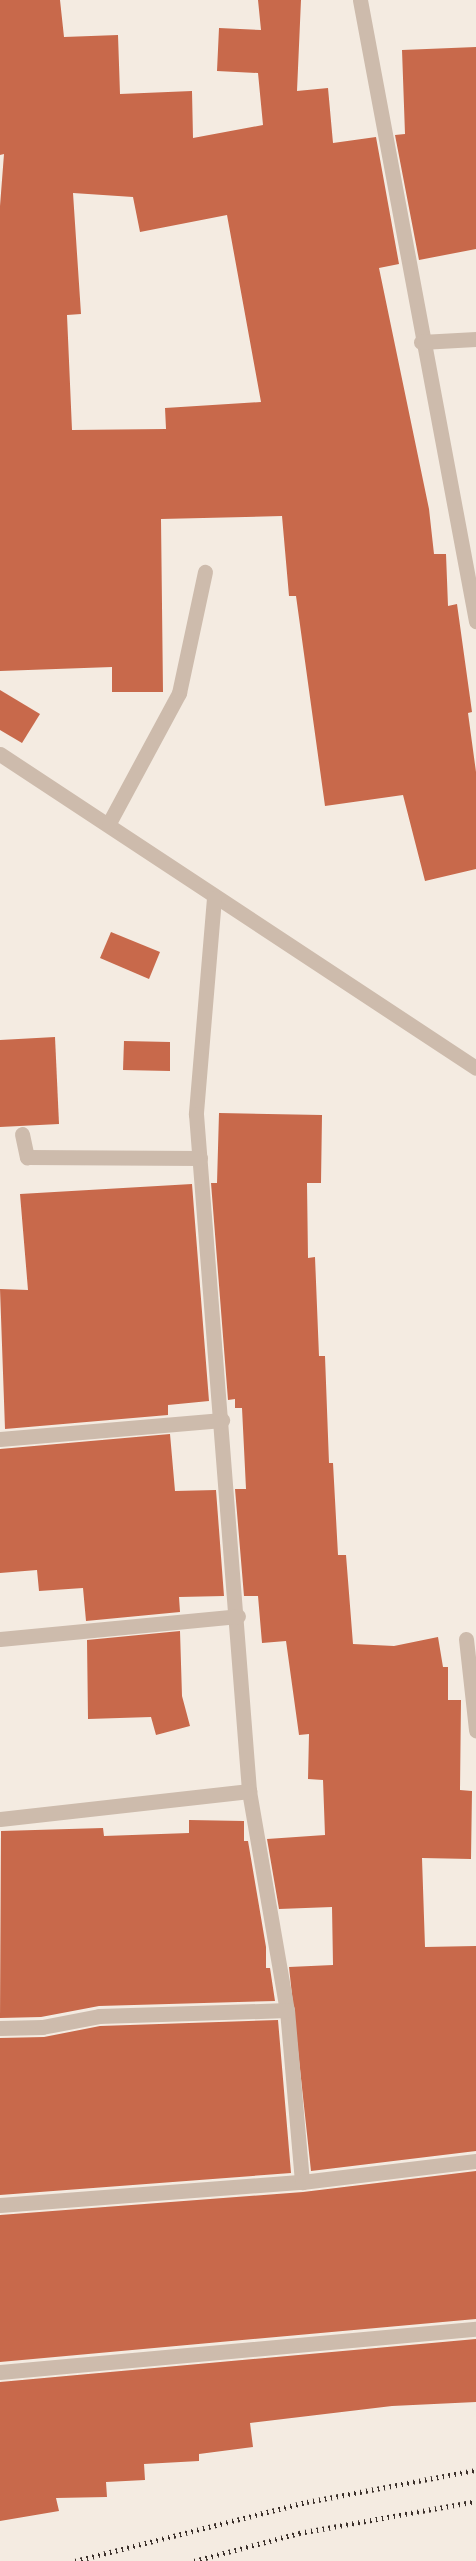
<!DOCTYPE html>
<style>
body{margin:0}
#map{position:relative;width:476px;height:2561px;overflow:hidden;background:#f4ebe1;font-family:"Space Grotesk",sans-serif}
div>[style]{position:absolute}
.building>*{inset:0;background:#c8694b}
.minor>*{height:15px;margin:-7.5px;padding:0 7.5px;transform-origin:7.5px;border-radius:7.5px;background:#cdbbac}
.rail>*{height:4.5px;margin-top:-2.25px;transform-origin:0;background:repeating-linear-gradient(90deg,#3b302b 0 1.5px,transparent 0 6px)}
span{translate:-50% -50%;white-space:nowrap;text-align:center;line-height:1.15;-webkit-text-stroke:5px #fbf5ee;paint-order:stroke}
</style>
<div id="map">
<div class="building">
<div style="clip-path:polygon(evenodd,0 0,60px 0,64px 37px,118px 35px,120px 94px,192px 91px,193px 138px,263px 125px,258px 73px,217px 71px,219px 28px,261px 30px,258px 0,301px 0,297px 91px,328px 88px,333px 143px,376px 137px,399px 264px,379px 268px,429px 509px,434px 554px,446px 554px,448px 606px,457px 604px,472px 712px,468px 713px,476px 772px,476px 869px,425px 881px,403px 795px,325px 806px,296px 596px,289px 596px,282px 516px,161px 519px,163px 692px,112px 692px,112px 667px,0 671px,0 206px,4px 154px,0 155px,0 0,73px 193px,133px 197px,140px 232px,227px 215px,261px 402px,165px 408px,166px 429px,72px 430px,67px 315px,81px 314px,73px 193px)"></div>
<div style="clip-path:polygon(476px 47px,476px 249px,419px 260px,395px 135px,405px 134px,402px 50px)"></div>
<div style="clip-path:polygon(0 690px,40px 714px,22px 743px,0 730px)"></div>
<div style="clip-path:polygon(111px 932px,160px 952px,149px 979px,100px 958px)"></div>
<div style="clip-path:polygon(55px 1037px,59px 1124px,0 1127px,0 1040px)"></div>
<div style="clip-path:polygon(124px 1041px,170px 1042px,170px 1071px,123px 1070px)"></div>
<div style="clip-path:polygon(219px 1113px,322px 1115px,321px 1183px,307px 1183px,308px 1258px,315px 1257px,319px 1356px,325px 1356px,329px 1463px,333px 1463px,338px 1555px,346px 1555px,353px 1644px,394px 1646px,438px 1637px,443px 1667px,448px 1667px,448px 1700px,461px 1700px,460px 1790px,472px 1791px,471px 1859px,422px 1858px,425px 1947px,476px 1946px,476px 2151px,311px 2171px,289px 1967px,333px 1965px,332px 1907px,279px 1909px,267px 1839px,325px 1835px,323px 1780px,308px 1779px,309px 1734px,299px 1735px,286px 1641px,262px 1643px,258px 1596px,244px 1596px,235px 1489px,246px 1489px,242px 1408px,235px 1408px,235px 1399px,228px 1400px,211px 1183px,217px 1183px)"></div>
<div style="clip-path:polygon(192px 1184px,209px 1401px,168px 1405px,168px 1415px,5px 1429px,0 1289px,28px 1290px,20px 1194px)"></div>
<div style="clip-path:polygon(170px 1434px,175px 1491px,216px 1490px,224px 1596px,179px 1597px,180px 1612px,86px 1621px,83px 1588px,39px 1591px,37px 1570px,0 1573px,0 1449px)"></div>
<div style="clip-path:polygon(180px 1631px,182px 1696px,190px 1726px,156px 1735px,151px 1717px,88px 1719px,87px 1640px)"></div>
<div style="clip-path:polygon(189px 1820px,244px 1821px,244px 1841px,248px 1841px,266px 1947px,266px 1968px,270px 1968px,275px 2001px,99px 2006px,41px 2017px,0 2018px,1px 1831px,103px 1828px,104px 1836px,189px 1833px)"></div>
<div style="clip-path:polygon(278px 2020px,291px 2173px,0 2195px,0 2038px,44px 2037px,100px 2026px)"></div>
<div style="clip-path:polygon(476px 2171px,476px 2319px,0 2362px,0 2215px,303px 2192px)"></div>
<div style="clip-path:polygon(476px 2339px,476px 2402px,392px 2406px,250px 2423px,253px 2447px,199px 2454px,199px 2461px,144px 2464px,145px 2480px,106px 2482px,107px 2497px,56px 2498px,59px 2511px,0 2521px,0 2382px)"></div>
</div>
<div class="minor">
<div style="left:360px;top:0;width:632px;rotate:79.42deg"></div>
<div style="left:421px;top:342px;width:55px;rotate:-3.1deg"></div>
<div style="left:0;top:754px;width:570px;rotate:33.41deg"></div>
<div style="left:109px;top:823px;width:148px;rotate:-61.7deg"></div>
<div style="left:179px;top:693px;width:124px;rotate:-77.9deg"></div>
<div style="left:214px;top:898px;width:217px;rotate:94.8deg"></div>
<div style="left:196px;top:1114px;width:679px;rotate:85.52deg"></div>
<div style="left:249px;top:1791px;width:222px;rotate:80.2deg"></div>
<div style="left:287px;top:2010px;width:173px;rotate:85deg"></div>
<div style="left:22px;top:1134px;width:24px;rotate:78deg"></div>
<div style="left:27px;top:1157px;width:173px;rotate:0.3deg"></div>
<div style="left:0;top:1439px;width:223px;rotate:-4.9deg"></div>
<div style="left:0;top:1639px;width:239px;rotate:-5.5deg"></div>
<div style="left:466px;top:1639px;width:92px;rotate:83.7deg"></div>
<div style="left:0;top:1819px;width:251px;rotate:-6.4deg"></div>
<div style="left:0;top:2028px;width:42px;rotate:-1.4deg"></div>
<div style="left:42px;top:2027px;width:58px;rotate:-10.9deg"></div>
<div style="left:99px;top:2016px;width:188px;rotate:-1.8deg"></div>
<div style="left:0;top:2205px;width:303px;rotate:-4.4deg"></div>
<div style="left:302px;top:2182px;width:175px;rotate:-6.9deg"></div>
<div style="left:0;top:2372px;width:478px;rotate:-5.2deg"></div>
</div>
<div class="rail">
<div style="left:75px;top:2561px;width:239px;rotate:-14.3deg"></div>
<div style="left:307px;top:2502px;width:172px;rotate:-10.7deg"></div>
<div style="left:194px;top:2561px;width:109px;rotate:-14.9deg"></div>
<div style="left:299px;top:2533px;width:180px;rotate:-10.2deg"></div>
</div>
</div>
